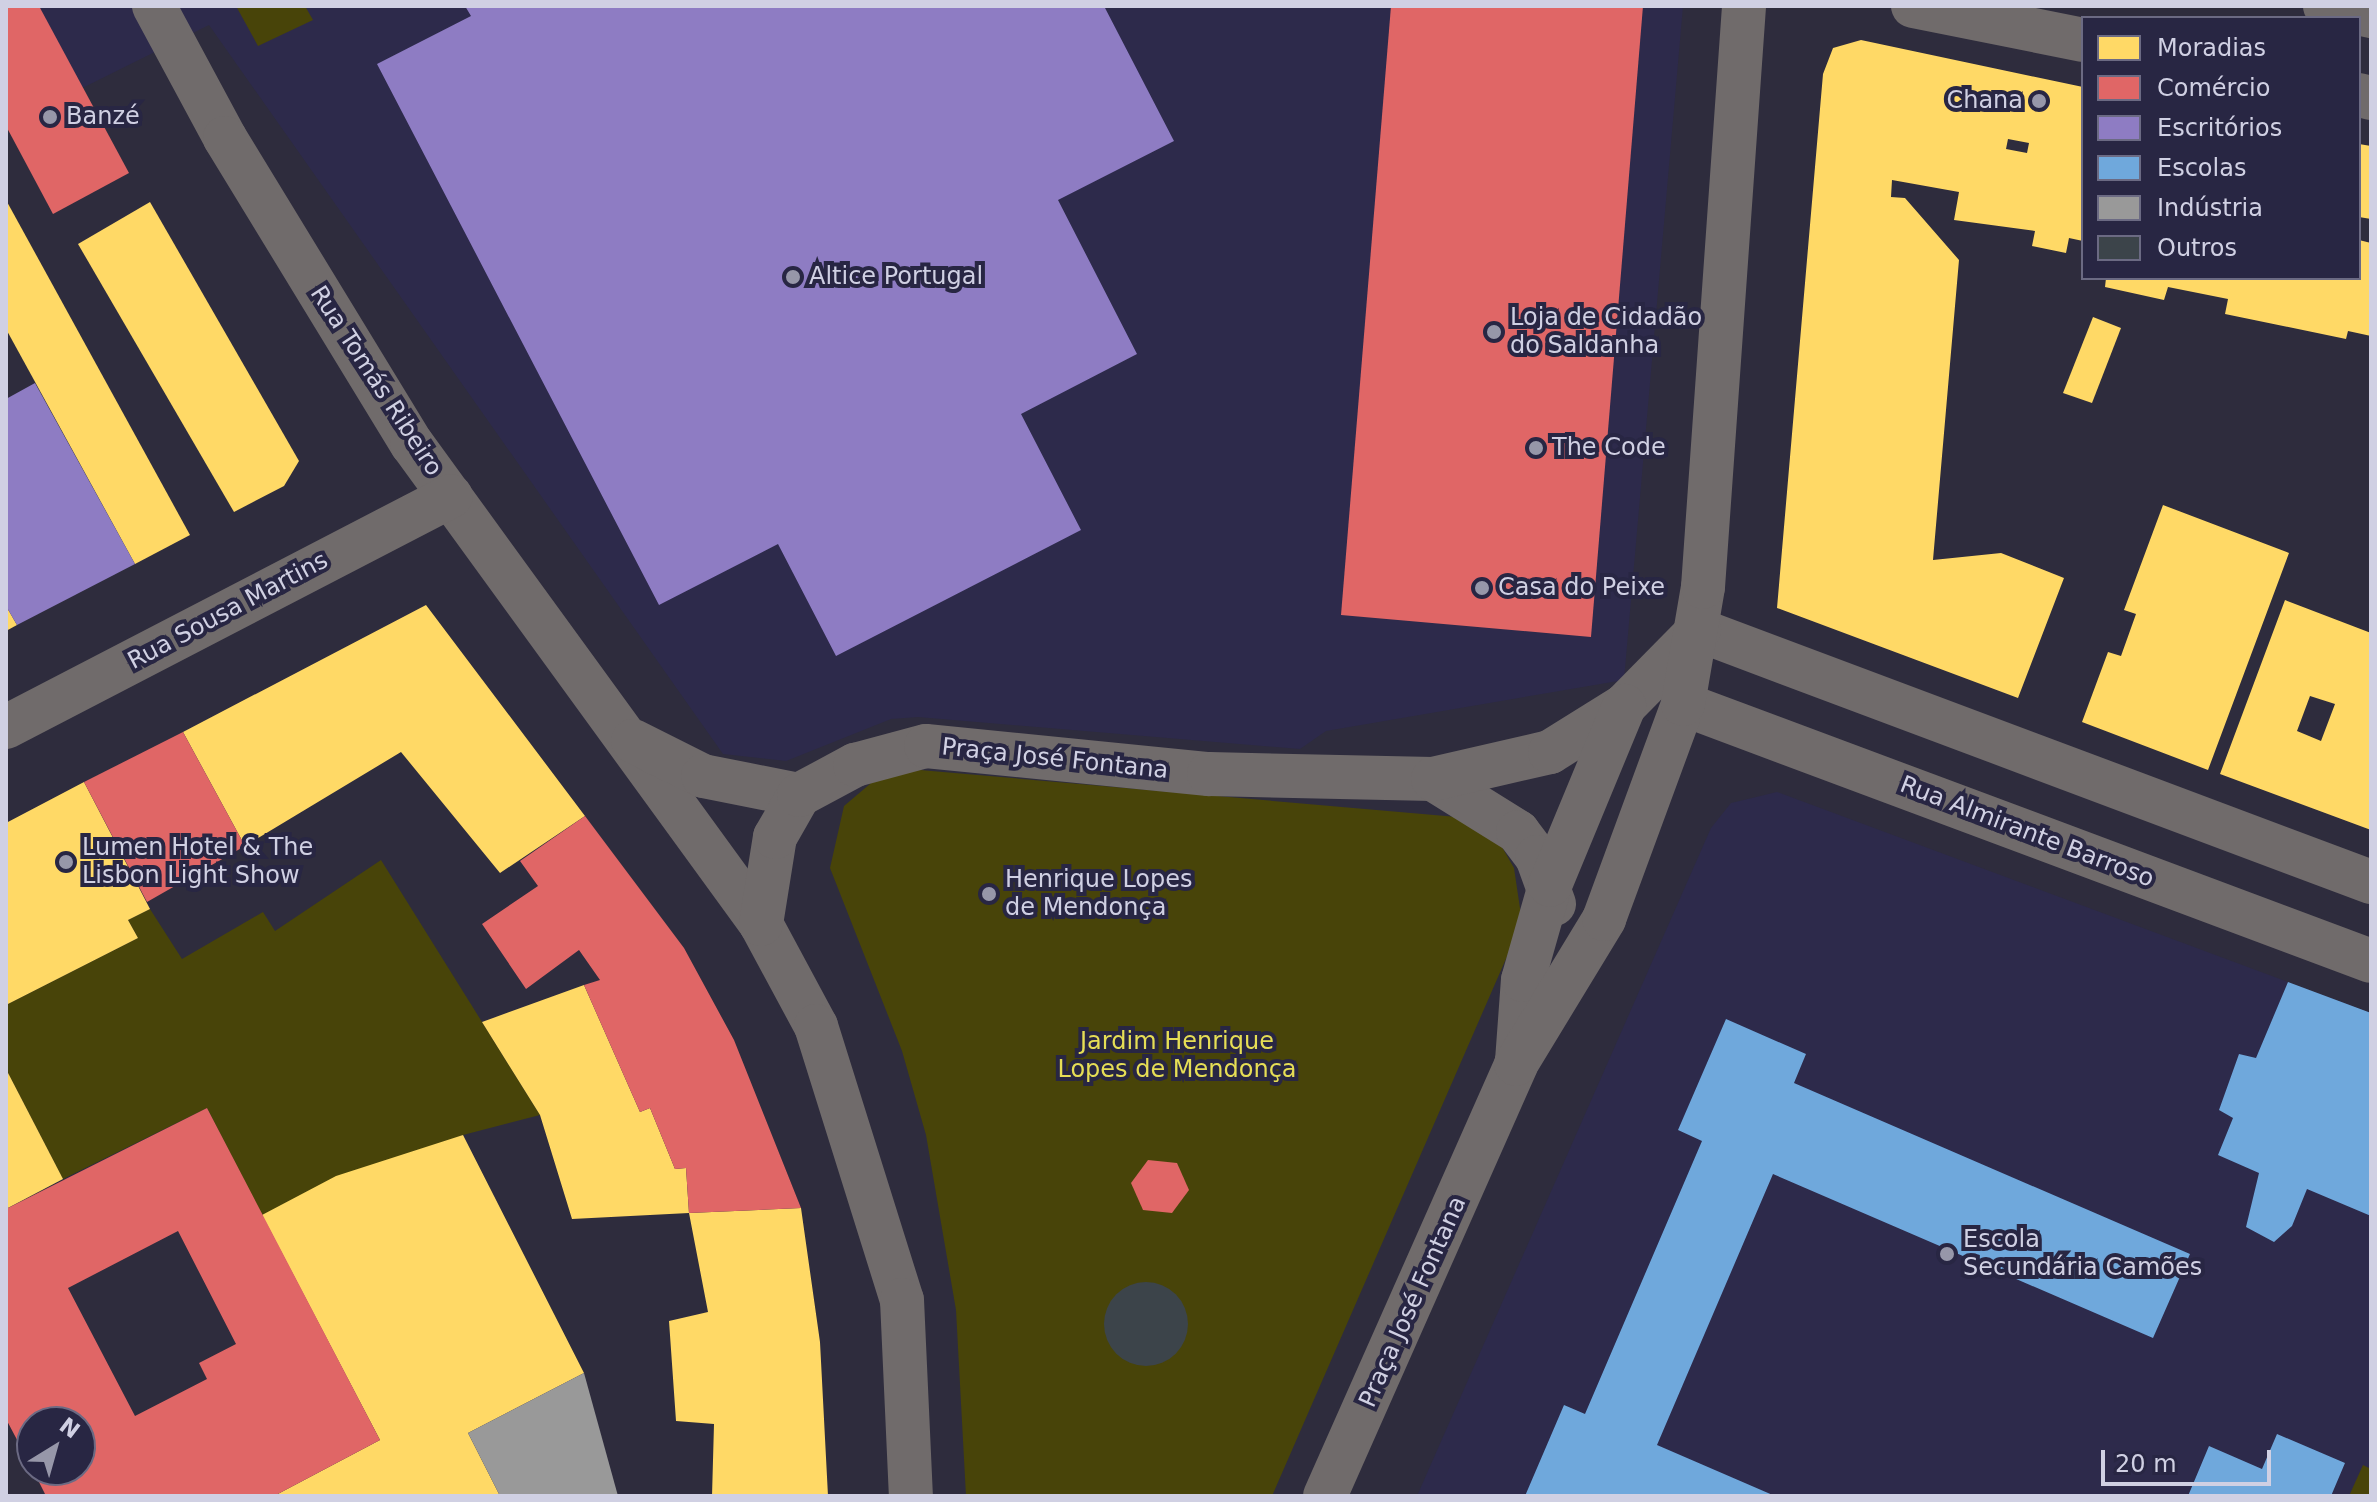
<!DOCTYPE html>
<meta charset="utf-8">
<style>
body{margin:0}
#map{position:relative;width:2377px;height:1502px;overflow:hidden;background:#2e2c3d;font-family:"DejaVu Sans",sans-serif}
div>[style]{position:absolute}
.built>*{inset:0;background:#2d2a4b}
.green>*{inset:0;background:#484409}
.homes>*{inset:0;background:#ffd966}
.shops>*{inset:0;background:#e06666}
.offices>*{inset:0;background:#8e7cc3}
.schools>*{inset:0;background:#6fa8dc}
.industry>*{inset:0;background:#999}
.building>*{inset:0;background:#3c444a}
.round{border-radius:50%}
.minor>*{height:44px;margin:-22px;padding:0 22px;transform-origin:22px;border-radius:22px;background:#706b6b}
.dots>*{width:22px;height:22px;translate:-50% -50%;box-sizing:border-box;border:4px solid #282643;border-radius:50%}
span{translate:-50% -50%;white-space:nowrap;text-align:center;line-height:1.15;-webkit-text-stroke:8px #282643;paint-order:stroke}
.poi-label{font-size:24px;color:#d0d0e3}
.right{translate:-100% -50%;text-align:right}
.left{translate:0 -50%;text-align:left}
.street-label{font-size:24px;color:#d0d0e3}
.park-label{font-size:24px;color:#e6de55}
.frame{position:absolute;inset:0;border:8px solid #d0d0e3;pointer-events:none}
.legend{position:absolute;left:2081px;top:16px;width:280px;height:264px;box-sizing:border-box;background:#282643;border:2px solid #6b6a83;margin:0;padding:10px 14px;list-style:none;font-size:24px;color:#d0d0e3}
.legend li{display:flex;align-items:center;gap:16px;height:40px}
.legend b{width:40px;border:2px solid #6b6a83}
.north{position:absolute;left:16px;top:1406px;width:80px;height:80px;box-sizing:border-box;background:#282643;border:2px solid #6b6a83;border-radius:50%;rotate:37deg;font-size:22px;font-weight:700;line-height:32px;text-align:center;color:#d0d0e3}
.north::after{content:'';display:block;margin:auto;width:28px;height:36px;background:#9797a9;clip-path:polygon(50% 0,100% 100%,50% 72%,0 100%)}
.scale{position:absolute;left:2101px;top:1450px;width:170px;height:36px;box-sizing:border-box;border:4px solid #d0d0e3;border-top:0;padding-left:10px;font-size:24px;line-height:28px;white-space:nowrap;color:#d0d0e3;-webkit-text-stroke:6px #282643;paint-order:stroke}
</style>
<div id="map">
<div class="built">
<div style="clip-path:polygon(6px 6px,1683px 6px,1624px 680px,1326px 731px,1300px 749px,918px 717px,891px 719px,786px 761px,723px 754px,209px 25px,6px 126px)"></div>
<div style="clip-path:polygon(1777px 792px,2371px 1013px,2371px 1496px,1417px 1496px,1711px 828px,1731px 803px)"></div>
</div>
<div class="green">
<div style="clip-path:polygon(236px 6px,305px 6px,313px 20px,258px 46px)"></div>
<div style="clip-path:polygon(920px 770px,1457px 817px,1502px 847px,1514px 868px,1521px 915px,1515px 938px,1272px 1496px,966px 1496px,956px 1310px,926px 1135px,902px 1051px,830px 868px,844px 806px,877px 778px)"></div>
<div style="clip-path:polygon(381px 860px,540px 1115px,463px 1135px,262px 1215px,207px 1108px,63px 1179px,6px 1069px,6px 1005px,138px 938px,128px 920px,150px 909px,182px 959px,263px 912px,275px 931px)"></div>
<div style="clip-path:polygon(2363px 1465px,2371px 1469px,2371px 1496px,2349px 1496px)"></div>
</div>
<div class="homes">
<div style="clip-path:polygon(evenodd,1861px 40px,2083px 87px,2083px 241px,2069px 238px,2066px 253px,2032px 246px,2035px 231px,1954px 220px,1959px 192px,1892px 180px,1891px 197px,1905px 198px,1959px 260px,1933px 560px,2001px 553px,2064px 578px,2018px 698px,1777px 608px,1823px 74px,1833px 48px,1861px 40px,2008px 139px,2029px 143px,2027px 153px,2006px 149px,2008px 139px)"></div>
<div style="clip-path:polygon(2359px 144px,2371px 146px,2371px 219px,2359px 217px)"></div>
<div style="clip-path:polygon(6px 200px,190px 535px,135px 564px,6px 329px)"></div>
<div style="clip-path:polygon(150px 202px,299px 461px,284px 486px,234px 512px,78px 244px)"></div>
<div style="clip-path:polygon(2359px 240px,2371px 243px,2371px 336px,2348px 331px,2346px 339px,2225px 314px,2228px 299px,2168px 287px,2164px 300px,2105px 287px,2106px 278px,2359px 278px)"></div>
<div style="clip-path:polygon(2093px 317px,2121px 328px,2092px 403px,2063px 393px)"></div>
<div style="clip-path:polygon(2163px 505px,2289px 553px,2208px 770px,2082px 722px,2108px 652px,2121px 656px,2136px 614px,2124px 610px)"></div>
<div style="clip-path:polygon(evenodd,2285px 600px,2371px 633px,2371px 830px,2220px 774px,2285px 600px,2310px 696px,2335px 704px,2321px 741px,2297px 731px,2310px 696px)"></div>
<div style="clip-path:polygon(426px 605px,585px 816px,500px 873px,401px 752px,245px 846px,183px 732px)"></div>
<div style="clip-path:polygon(6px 606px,17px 625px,6px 631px)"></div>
<div style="clip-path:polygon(84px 782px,150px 909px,128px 920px,138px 938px,6px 1005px,6px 823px)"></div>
<div style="clip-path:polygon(584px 985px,640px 1112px,650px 1108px,675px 1169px,686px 1168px,689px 1213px,572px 1219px,540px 1115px,482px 1022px)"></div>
<div style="clip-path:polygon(6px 1069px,63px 1179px,6px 1209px)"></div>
<div style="clip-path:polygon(463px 1135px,584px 1373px,468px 1433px,500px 1496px,274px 1496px,380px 1440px,262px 1215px,336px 1176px)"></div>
<div style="clip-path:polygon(801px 1208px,820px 1342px,828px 1496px,712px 1496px,714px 1424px,676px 1421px,669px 1321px,708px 1312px,689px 1213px)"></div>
</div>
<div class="shops">
<div style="clip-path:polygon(6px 6px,39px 6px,129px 173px,53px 214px,6px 126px)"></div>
<div style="clip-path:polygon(1391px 6px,1643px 6px,1591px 637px,1341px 615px)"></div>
<div style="clip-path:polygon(183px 732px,245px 846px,147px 902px,84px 782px)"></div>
<div style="clip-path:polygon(585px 816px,684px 948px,734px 1040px,801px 1208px,689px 1213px,686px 1168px,675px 1169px,650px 1108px,640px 1112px,584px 985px,600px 980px,579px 950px,526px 989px,482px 924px,538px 886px,520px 861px)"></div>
<div style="clip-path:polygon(evenodd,207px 1108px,380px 1440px,274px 1496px,46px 1496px,33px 1470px,80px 1470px,80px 1422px,32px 1422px,32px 1468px,6px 1419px,6px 1209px,207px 1108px,178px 1231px,236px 1344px,199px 1363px,207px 1379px,135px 1416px,68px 1288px,178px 1231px)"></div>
<div style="clip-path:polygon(1148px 1160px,1177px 1163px,1189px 1190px,1172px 1213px,1143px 1210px,1131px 1183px)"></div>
</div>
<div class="offices">
<div style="clip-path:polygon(465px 6px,1104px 6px,1174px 141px,1058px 200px,1137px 354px,1021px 414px,1081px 530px,836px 656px,778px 544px,659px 605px,377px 64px,471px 16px)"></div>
<div style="clip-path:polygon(35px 383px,135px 564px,17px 625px,6px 606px,6px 399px)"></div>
</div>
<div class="schools">
<div style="clip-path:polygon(2288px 982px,2371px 1013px,2371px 1216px,2307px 1189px,2292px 1226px,2274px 1242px,2246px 1227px,2259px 1173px,2218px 1155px,2233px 1118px,2219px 1110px,2239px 1054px,2256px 1058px)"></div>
<div style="clip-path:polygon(1726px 1019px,1806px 1054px,1794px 1083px,2190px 1254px,2153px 1338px,1773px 1174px,1657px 1445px,1775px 1496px,1525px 1496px,1564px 1405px,1585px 1414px,1702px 1141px,1678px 1130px)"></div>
<div style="clip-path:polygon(2277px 1434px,2345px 1463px,2331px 1496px,2188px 1496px,2209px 1446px,2262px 1469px)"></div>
</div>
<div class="industry">
<div style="clip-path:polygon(584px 1373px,618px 1496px,500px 1496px,468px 1433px)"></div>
</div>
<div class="building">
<div class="round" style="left:1104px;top:1282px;width:84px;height:84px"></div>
</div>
<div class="minor">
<div style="left:154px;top:6px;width:150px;rotate:61.7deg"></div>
<div style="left:225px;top:138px;width:359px;rotate:58.6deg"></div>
<div style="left:412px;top:444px;width:593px;rotate:53.98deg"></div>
<div style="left:761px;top:924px;width:116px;rotate:61.7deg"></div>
<div style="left:816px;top:1026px;width:287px;rotate:72.6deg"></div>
<div style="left:902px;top:1300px;width:196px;rotate:87.4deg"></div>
<div style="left:1913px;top:6px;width:173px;rotate:11.3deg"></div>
<div style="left:2325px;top:6px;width:47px;rotate:12.3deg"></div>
<div style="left:2359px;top:95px;width:12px;rotate:14deg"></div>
<div style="left:1699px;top:630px;width:718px;rotate:20.56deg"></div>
<div style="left:1683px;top:704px;width:734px;rotate:20.48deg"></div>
<div style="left:6px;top:727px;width:501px;rotate:-27.43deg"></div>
<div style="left:633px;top:741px;width:78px;rotate:26.6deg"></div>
<div style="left:703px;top:776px;width:98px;rotate:11.2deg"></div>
<div style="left:1433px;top:779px;width:100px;rotate:31.9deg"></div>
<div style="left:1518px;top:832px;width:31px;rotate:53deg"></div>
<div style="left:1537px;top:857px;width:50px;rotate:70.1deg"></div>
<div style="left:761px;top:924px;width:88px;rotate:-80.9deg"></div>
<div style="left:775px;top:837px;width:48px;rotate:-60.3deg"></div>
<div style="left:799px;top:795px;width:64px;rotate:-28.2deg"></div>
<div style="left:855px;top:765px;width:73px;rotate:-15deg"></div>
<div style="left:926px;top:746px;width:284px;rotate:5.7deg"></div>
<div style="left:1209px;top:774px;width:224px;rotate:1.3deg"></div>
<div style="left:1433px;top:779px;width:120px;rotate:-13deg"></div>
<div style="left:1550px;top:752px;width:87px;rotate:-31.9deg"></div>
<div style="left:1624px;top:706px;width:107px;rotate:-45.4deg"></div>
<div style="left:1517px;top:1061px;width:81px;rotate:-85.8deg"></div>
<div style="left:1523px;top:980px;width:99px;rotate:-74.1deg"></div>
<div style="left:1550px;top:885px;width:194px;rotate:-67.5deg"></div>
<div style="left:1325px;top:1496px;width:472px;rotate:-66.1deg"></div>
<div style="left:1516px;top:1064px;width:170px;rotate:-58.7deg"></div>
<div style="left:1604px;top:919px;width:229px;rotate:-69.8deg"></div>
<div style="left:1683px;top:704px;width:119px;rotate:-80.3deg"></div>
<div style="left:1703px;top:587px;width:582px;rotate:-85.96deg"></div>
</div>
<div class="dots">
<div style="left:2039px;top:101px;background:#9797a9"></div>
<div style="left:50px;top:117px;background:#9797a9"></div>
<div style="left:793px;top:277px;background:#9797a9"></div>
<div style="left:1494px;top:332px;background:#9797a9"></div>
<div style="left:1536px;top:448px;background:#9797a9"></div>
<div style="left:1482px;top:588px;background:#9797a9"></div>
<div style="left:66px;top:862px;background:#9797a9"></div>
<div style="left:989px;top:894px;background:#9797a9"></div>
<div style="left:1947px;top:1254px;background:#9797a9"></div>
</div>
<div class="poi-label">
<span class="right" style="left:2023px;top:101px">Chana</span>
<span class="left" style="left:66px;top:117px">Banzé</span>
<span class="left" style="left:809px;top:277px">Altice Portugal</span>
<span class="left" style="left:1510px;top:332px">Loja de Cidadão<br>do Saldanha</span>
<span class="left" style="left:1552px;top:448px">The Code</span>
<span class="left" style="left:1498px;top:588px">Casa do Peixe</span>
<span class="left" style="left:82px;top:862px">Lumen Hotel &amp; The<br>Lisbon Light Show</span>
<span class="left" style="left:1005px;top:894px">Henrique Lopes<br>de Mendonça</span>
<span class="left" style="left:1963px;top:1254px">Escola<br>Secundária Camões</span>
</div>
<div class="street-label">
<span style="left:376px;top:381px;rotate:57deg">Rua Tomás Ribeiro</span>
<span style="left:228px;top:611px;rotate:-28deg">Rua Sousa Martins</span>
<span style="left:1055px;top:759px;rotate:6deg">Praça José Fontana</span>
<span style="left:2027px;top:832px;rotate:21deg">Rua Almirante Barroso</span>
<span style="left:1413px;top:1302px;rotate:-66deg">Praça José Fontana</span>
</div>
<div class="park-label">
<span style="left:1177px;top:1056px">Jardim Henrique<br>Lopes de Mendonça</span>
</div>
<div class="frame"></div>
<ul class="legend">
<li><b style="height:22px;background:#ffd966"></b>Moradias</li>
<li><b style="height:22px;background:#e06666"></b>Comércio</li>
<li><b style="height:22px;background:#8e7cc3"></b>Escritórios</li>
<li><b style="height:22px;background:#6fa8dc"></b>Escolas</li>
<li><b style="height:22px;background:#999"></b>Indústria</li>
<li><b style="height:22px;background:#3c444a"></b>Outros</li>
</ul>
<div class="north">N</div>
<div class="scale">20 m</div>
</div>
